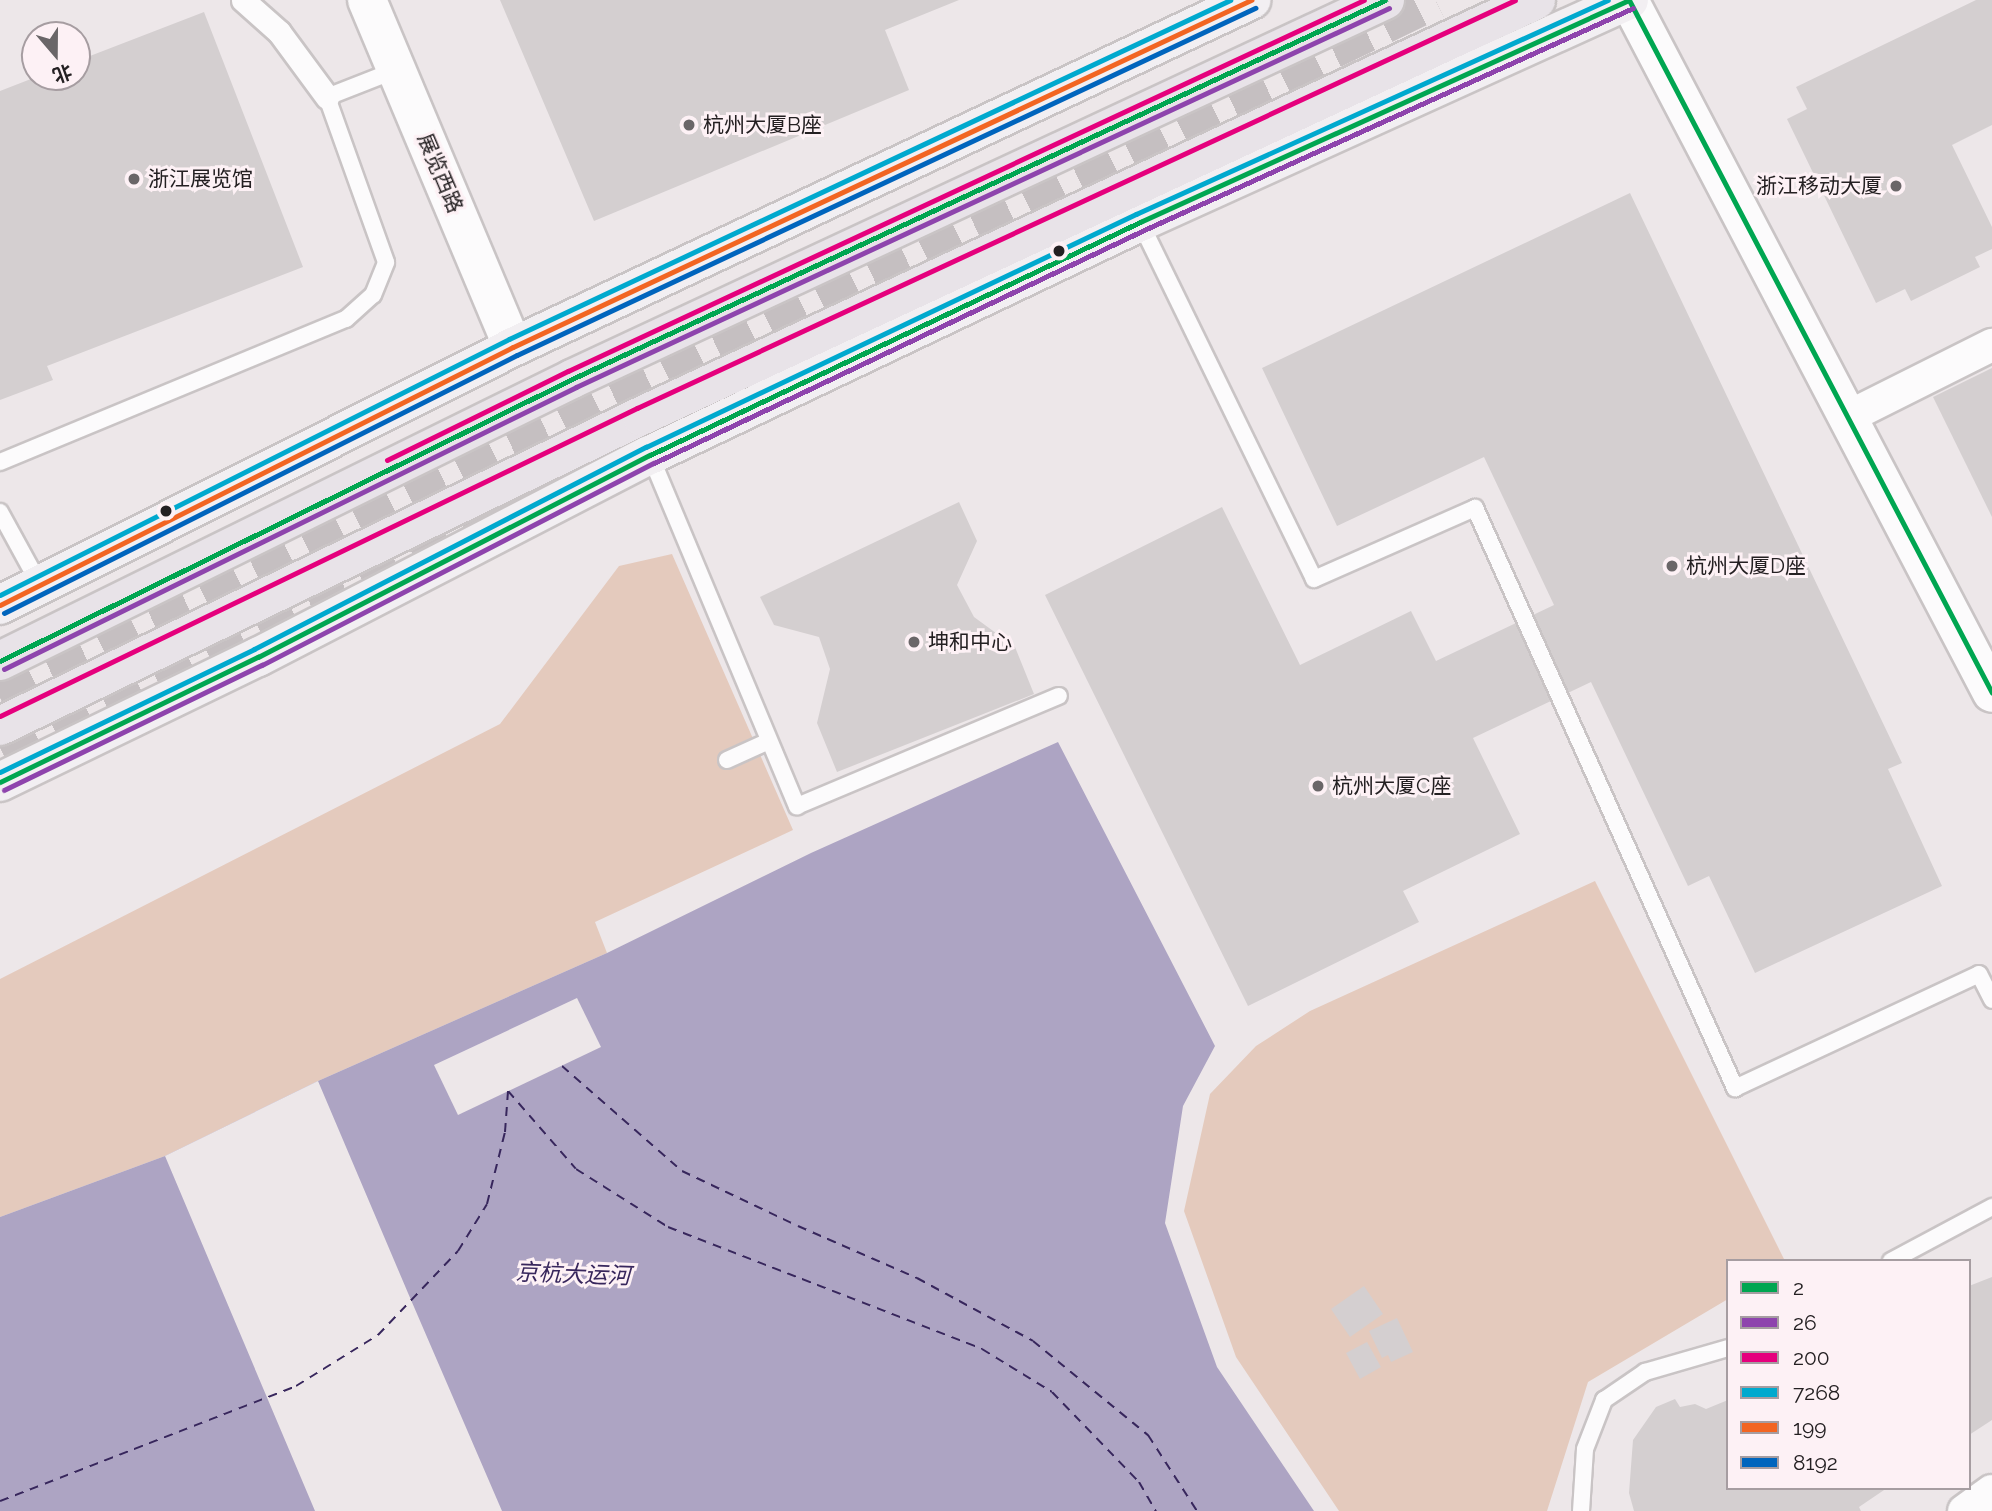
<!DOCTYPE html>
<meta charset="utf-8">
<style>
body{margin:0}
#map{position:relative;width:1992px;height:1511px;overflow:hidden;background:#ede7e9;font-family:Raleway,"Noto Sans SC",sans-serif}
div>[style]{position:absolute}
.green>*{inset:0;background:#e4cabd}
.water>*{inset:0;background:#ada4c3}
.pier>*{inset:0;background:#ede7e9}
.ferry>*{height:2px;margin-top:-1px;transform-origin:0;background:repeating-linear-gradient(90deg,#37265c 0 9px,transparent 0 16px)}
.building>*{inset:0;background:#d4cfd0}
.trunk-tunnel>*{height:38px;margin-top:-19px;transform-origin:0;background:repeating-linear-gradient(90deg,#c5bfc1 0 38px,transparent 0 57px)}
.roads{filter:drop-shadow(2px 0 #c9c4c5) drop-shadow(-2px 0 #c9c4c5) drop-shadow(0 2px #c9c4c5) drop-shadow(0 -2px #c9c4c5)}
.service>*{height:16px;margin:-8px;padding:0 8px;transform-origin:8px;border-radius:8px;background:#fcfbfc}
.pedestrian>*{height:23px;margin:-11.5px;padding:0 11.5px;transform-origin:11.5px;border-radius:11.5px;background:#fcfbfc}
.minor>*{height:32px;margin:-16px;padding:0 16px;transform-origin:16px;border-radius:16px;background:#fcfbfc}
.tertiary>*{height:38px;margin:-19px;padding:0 19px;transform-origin:19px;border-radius:19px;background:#fcfbfc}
.secondary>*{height:38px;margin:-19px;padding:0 19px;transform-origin:19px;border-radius:19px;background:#f2eff2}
.primary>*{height:38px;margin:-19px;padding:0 19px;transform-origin:19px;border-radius:19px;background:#e8e3e8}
.bus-1>*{height:5px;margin:-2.5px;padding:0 2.5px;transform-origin:2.5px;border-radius:2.5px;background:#00a651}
.bus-2>*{height:5px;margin:-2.5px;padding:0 2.5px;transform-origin:2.5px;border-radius:2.5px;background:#8e44ad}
.bus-3>*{height:5px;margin:-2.5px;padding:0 2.5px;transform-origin:2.5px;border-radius:2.5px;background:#e5007d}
.bus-4>*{height:5px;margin:-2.5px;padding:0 2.5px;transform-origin:2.5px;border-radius:2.5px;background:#00a9ce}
.bus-5>*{height:5px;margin:-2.5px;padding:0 2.5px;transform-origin:2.5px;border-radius:2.5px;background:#f26522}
.bus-6>*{height:5px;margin:-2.5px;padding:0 2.5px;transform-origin:2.5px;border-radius:2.5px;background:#0065bd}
.dots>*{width:19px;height:19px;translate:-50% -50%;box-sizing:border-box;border:4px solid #fdf1f5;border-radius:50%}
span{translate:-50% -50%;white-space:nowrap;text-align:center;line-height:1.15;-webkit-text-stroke:6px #fdf1f5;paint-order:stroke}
.poi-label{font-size:21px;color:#242022}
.left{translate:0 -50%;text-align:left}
.right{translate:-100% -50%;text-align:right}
.street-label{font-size:21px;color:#242022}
.water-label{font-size:23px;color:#37265c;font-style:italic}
.legend{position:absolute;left:1726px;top:1259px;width:245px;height:231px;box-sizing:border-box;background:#fdf1f5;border:2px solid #a69da1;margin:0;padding:9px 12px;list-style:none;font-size:21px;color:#242022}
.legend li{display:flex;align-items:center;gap:14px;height:35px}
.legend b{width:35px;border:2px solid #a69da1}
.north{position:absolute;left:21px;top:21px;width:70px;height:70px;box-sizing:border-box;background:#fdf1f5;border:2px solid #a69da1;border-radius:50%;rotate:160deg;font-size:19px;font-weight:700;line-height:28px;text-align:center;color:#242022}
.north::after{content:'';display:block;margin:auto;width:24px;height:32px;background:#6a6668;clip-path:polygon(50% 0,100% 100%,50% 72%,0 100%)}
</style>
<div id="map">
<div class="green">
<div style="clip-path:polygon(672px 554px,793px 830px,595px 922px,607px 953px,318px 1081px,165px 1156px,0 1217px,0 979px,500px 724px,619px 566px)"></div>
<div style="clip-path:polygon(1595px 881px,1785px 1261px,1728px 1261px,1728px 1299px,1588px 1382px,1547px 1511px,1339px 1511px,1236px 1357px,1184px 1211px,1210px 1094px,1256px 1046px,1310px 1011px)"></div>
</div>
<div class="water">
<div style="clip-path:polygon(1058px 742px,1215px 1046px,1183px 1106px,1165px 1223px,1217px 1367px,1314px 1511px,0 1511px,0 1217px,165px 1156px,318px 1081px,607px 953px,811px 853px)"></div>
</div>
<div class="pier">
<div style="clip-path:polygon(577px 998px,601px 1047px,458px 1115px,434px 1065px)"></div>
<div style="clip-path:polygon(318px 1081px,408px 1293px,502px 1511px,315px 1511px,165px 1156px)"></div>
</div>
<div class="ferry">
<div style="left:562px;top:1066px;width:159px;rotate:41.2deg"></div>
<div style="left:682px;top:1171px;width:128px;rotate:25.4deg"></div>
<div style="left:798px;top:1226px;width:130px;rotate:23.6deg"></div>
<div style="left:917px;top:1278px;width:132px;rotate:28.5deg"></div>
<div style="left:1033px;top:1341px;width:149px;rotate:39.3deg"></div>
<div style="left:1148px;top:1435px;width:90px;rotate:57.2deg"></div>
<div style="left:0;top:1501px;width:318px;rotate:-21.2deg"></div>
<div style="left:296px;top:1386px;width:97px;rotate:-31.9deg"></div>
<div style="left:378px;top:1335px;width:116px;rotate:-46.4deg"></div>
<div style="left:458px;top:1251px;width:55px;rotate:-58.3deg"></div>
<div style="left:487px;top:1204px;width:74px;rotate:-76deg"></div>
<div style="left:505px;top:1132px;width:41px;rotate:-85.8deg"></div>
<div style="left:508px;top:1091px;width:103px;rotate:48.9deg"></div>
<div style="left:576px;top:1169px;width:109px;rotate:32.2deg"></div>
<div style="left:668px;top:1227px;width:337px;rotate:21.2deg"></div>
<div style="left:982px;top:1349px;width:82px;rotate:31.6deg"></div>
<div style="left:1052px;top:1392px;width:125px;rotate:46deg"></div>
<div style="left:1139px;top:1482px;width:34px;rotate:60deg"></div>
</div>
<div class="building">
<div style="clip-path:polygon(500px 0,959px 0,885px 30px,909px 90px,594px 221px)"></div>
<div style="clip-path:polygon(1976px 0,1992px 0,1992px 125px,1952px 145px,1992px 227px,1992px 249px,1975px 257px,1980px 267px,1911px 301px,1905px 289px,1876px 303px,1787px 119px,1807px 109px,1796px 87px)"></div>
<div style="clip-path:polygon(204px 12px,303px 267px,47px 366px,53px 380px,0 400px,0 91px,36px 77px,77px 77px,77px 61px)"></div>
<div style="clip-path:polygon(1630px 193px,1902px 763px,1888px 769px,1942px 886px,1755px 973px,1709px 876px,1688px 886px,1591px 682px,1473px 738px,1520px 834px,1403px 891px,1419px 922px,1248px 1006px,1045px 595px,1222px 507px,1300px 665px,1411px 611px,1436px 661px,1554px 605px,1484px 457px,1337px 526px,1262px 368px)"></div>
<div style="clip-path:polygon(1992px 368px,1992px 517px,1933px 397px)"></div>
<div style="clip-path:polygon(959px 502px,977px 541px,957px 585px,974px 617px,1015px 647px,1034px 694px,837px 772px,817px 723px,830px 669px,819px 637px,774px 625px,760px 597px)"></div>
<div style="clip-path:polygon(1992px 1277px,1992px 1420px,1969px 1435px,1969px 1286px)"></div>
<div style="clip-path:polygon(1364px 1286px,1383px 1314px,1350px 1337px,1331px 1309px)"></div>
<div style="clip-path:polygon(1397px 1318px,1413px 1352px,1391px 1362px,1388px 1355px,1382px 1358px,1369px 1331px)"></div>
<div style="clip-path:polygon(1367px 1342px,1381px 1367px,1360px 1379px,1346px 1353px)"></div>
<div style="clip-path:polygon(1675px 1399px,1680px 1407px,1695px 1404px,1706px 1409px,1728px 1400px,1728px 1488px,1887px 1488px,1859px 1507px,1861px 1511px,1634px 1511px,1629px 1493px,1633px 1440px,1656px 1407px)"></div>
</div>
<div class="trunk-tunnel">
<div style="left:0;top:698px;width:1596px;rotate:-25.94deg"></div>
<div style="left:0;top:748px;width:733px;rotate:-25.73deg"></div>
</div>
<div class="roads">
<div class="service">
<div style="left:1140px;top:222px;width:397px;rotate:64deg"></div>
<div style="left:1314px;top:579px;width:176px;rotate:-23.8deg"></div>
<div style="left:1475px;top:508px;width:636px;rotate:65.85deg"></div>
<div style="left:1735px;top:1088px;width:269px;rotate:-25deg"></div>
<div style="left:1979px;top:974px;width:29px;rotate:63deg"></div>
<div style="left:650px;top:455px;width:381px;rotate:67.3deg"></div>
<div style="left:797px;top:806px;width:284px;rotate:-22.8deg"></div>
<div style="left:0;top:462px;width:374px;rotate:-22.5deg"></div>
<div style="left:346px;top:319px;width:36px;rotate:-42deg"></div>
<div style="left:373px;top:295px;width:35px;rotate:-68deg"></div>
<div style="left:386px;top:262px;width:175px;rotate:-109.7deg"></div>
<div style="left:327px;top:97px;width:74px;rotate:-21.4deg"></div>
<div style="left:0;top:512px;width:83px;rotate:61.3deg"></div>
<div style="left:727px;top:760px;width:46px;rotate:-24.3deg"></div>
<div style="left:1891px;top:1261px;width:115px;rotate:-28.1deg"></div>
<div style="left:1581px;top:1511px;width:62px;rotate:-86.3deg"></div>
<div style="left:1585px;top:1449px;width:53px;rotate:-68.8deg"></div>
<div style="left:1604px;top:1400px;width:50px;rotate:-34.3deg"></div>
<div style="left:1645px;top:1372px;width:86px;rotate:-16.1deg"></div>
</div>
<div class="pedestrian">
<div style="left:243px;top:0;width:48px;rotate:41.6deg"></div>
<div style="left:279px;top:32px;width:81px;rotate:53.6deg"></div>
</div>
<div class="minor">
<div style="left:1848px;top:417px;width:161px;rotate:-26.6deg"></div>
<div style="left:1964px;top:1511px;width:34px;rotate:-36deg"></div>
</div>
<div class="tertiary">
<div style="left:367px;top:0;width:376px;rotate:67.2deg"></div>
<div style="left:1629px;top:0;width:782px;rotate:62.35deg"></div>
</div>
<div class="secondary">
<div style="left:0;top:605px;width:574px;rotate:-26.7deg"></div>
<div style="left:513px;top:347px;width:816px;rotate:-25.18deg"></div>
<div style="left:0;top:782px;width:287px;rotate:-25.9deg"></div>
<div style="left:258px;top:657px;width:441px;rotate:-27.3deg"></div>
<div style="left:650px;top:455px;width:543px;rotate:-25.43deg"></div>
<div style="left:1140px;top:222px;width:537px;rotate:-24.42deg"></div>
</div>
<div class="primary">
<div style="left:0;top:661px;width:638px;rotate:-26.24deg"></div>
<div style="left:572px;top:379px;width:897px;rotate:-24.99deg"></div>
<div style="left:0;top:726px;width:712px;rotate:-25.81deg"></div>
<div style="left:641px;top:416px;width:987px;rotate:-24.93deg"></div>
</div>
</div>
<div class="bus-1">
<div style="left:0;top:661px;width:638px;rotate:-26.24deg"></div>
<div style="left:572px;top:379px;width:897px;rotate:-24.99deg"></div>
<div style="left:0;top:782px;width:287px;rotate:-25.9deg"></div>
<div style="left:258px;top:657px;width:441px;rotate:-27.3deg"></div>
<div style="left:650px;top:455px;width:543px;rotate:-25.43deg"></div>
<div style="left:1140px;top:222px;width:537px;rotate:-24.42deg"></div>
<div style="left:1629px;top:0;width:782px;rotate:62.35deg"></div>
</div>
<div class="bus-2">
<div style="left:4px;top:669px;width:638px;rotate:-26.24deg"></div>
<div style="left:576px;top:387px;width:897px;rotate:-24.99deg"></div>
<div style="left:4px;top:790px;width:287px;rotate:-25.9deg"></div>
<div style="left:262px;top:665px;width:441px;rotate:-27.3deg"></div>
<div style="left:654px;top:463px;width:543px;rotate:-25.43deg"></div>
<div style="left:1144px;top:230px;width:537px;rotate:-24.42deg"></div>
</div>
<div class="bus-3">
<div style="left:387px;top:460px;width:202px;rotate:-26.2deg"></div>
<div style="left:568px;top:371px;width:878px;rotate:-24.99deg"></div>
<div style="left:0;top:716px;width:708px;rotate:-25.8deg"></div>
<div style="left:637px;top:408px;width:968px;rotate:-24.92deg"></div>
</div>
<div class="bus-4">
<div style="left:0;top:595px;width:570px;rotate:-26.7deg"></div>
<div style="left:509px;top:339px;width:797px;rotate:-25.18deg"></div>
<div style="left:0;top:772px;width:282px;rotate:-25.8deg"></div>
<div style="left:254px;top:649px;width:441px;rotate:-27.3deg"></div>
<div style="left:646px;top:447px;width:543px;rotate:-25.43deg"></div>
<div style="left:1136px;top:214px;width:518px;rotate:-24.39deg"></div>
</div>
<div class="bus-5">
<div style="left:0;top:605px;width:574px;rotate:-26.7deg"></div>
<div style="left:513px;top:347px;width:816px;rotate:-25.18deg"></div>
</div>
<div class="bus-6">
<div style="left:4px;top:613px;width:574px;rotate:-26.7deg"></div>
<div style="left:517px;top:355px;width:816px;rotate:-25.18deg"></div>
</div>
<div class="dots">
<div style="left:689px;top:125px;background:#6a6668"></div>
<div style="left:134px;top:179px;background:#6a6668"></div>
<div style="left:1896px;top:186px;background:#6a6668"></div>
<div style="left:1059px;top:251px;background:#242022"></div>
<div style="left:166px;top:511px;background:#242022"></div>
<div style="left:1672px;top:566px;background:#6a6668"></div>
<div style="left:914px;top:642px;background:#6a6668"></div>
<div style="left:1318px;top:786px;background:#6a6668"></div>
</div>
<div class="poi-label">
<span class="left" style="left:703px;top:125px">杭州大厦B座</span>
<span class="left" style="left:148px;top:179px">浙江展览馆</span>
<span class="right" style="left:1882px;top:186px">浙江移动大厦</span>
<span class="left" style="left:1686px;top:566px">杭州大厦D座</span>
<span class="left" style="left:928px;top:642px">坤和中心</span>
<span class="left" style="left:1332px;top:786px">杭州大厦C座</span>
</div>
<div class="street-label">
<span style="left:440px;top:173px;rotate:67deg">展览西路</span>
</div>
<div class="water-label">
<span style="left:573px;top:1274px;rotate:2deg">京杭大运河</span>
</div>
<ul class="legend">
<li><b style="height:9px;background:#00a651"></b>2</li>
<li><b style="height:9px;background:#8e44ad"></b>26</li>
<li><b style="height:9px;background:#e5007d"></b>200</li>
<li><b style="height:9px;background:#00a9ce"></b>7268</li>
<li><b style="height:9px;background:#f26522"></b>199</li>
<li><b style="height:9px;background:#0065bd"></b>8192</li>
</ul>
<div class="north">北</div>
</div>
